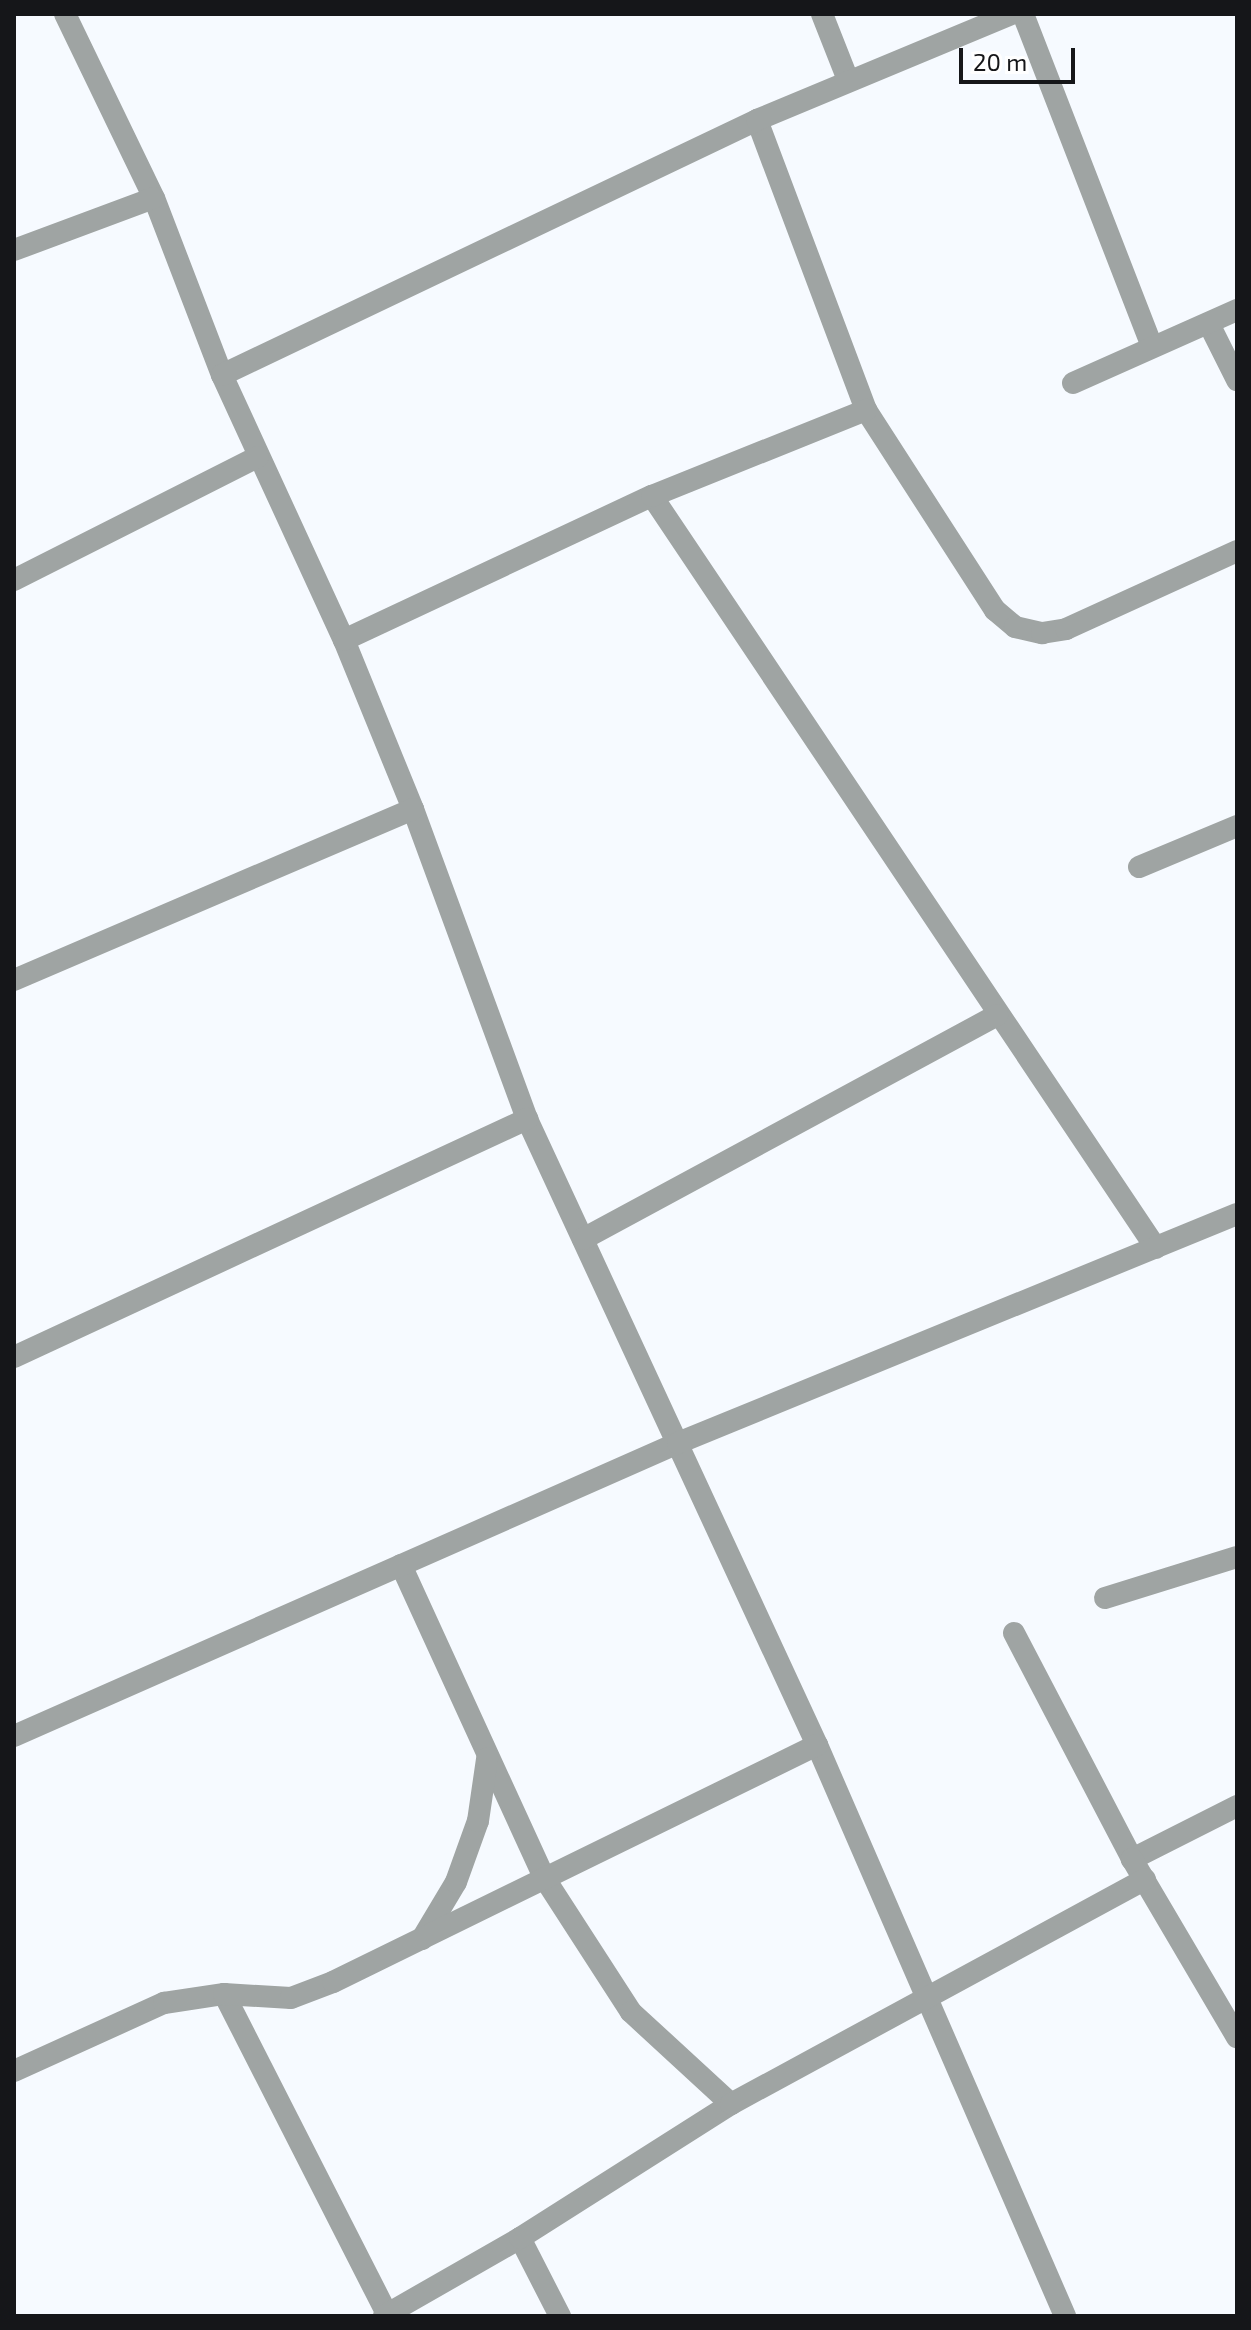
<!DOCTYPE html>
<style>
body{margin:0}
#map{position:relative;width:1251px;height:2330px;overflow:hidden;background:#f6faff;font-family:"Exo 2",sans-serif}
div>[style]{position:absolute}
.minor>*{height:22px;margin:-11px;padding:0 11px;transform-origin:11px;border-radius:11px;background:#9fa4a3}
span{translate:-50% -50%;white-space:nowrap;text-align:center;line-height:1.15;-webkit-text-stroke:8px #fff;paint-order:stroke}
.frame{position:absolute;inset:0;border:16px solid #151619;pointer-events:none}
.scale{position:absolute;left:959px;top:48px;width:116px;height:36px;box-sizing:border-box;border:4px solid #151619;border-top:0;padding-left:10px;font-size:24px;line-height:28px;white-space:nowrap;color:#151619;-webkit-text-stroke:6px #fff;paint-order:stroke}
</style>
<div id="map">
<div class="minor">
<div style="left:65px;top:14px;width:204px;rotate:64.2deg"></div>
<div style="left:154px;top:198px;width:190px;rotate:69deg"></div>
<div style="left:222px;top:375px;width:292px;rotate:65.3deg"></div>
<div style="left:344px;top:640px;width:183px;rotate:67.8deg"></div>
<div style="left:413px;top:809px;width:330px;rotate:69.8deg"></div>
<div style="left:527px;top:1119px;width:690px;rotate:65.14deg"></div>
<div style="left:817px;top:1745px;width:623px;rotate:66.52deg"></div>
<div style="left:822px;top:14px;width:71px;rotate:68.5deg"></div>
<div style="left:1023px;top:14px;width:357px;rotate:68.8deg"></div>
<div style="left:757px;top:120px;width:310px;rotate:69.4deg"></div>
<div style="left:866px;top:410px;width:238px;rotate:57.2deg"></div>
<div style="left:995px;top:610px;width:26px;rotate:40deg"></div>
<div style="left:1015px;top:627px;width:28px;rotate:13deg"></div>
<div style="left:1042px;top:633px;width:24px;rotate:-9deg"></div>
<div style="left:1066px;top:629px;width:188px;rotate:-24.5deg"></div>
<div style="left:14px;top:250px;width:149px;rotate:-20.4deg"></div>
<div style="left:1209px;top:324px;width:63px;rotate:63.4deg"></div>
<div style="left:222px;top:375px;width:593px;rotate:-25.48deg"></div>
<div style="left:757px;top:120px;width:276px;rotate:-22.6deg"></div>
<div style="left:1073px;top:383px;width:180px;rotate:-24deg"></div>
<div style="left:652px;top:496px;width:905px;rotate:56.17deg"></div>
<div style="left:14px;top:580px;width:273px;rotate:-26.8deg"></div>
<div style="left:344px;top:640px;width:340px;rotate:-25.1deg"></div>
<div style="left:652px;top:496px;width:231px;rotate:-21.9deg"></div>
<div style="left:1139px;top:867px;width:106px;rotate:-22.7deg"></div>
<div style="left:14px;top:980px;width:434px;rotate:-23.2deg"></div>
<div style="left:583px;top:1239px;width:471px;rotate:-28.4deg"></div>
<div style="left:14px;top:1357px;width:566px;rotate:-24.89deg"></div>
<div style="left:401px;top:1565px;width:345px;rotate:65.4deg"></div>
<div style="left:545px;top:1879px;width:158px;rotate:57.1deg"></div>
<div style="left:631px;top:2012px;width:136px;rotate:42.6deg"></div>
<div style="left:1105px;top:1598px;width:138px;rotate:-17.3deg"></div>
<div style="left:1014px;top:1633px;width:255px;rotate:62.4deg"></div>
<div style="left:14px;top:1736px;width:726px;rotate:-23.81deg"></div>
<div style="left:678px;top:1443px;width:604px;rotate:-22.28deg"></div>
<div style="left:1237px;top:1806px;width:118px;rotate:153.2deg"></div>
<div style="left:1132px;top:1859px;width:207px;rotate:59.5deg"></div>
<div style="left:422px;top:1939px;width:66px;rotate:-59.2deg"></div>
<div style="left:456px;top:1882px;width:65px;rotate:-70.2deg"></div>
<div style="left:478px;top:1821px;width:63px;rotate:-81.7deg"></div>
<div style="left:224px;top:1994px;width:359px;rotate:63deg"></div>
<div style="left:14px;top:2071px;width:165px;rotate:-24.4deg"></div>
<div style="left:164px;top:2003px;width:61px;rotate:-8.5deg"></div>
<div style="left:224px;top:1994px;width:67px;rotate:3.4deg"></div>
<div style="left:291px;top:1998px;width:45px;rotate:-20.9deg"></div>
<div style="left:333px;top:1982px;width:539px;rotate:-26.09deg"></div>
<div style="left:520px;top:2238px;width:88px;rotate:62.9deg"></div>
<div style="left:384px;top:2316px;width:157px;rotate:-29.8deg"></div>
<div style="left:520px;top:2238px;width:250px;rotate:-32.4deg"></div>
<div style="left:731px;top:2104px;width:471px;rotate:-28.5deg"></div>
</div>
<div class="frame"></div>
<div class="scale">20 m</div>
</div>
